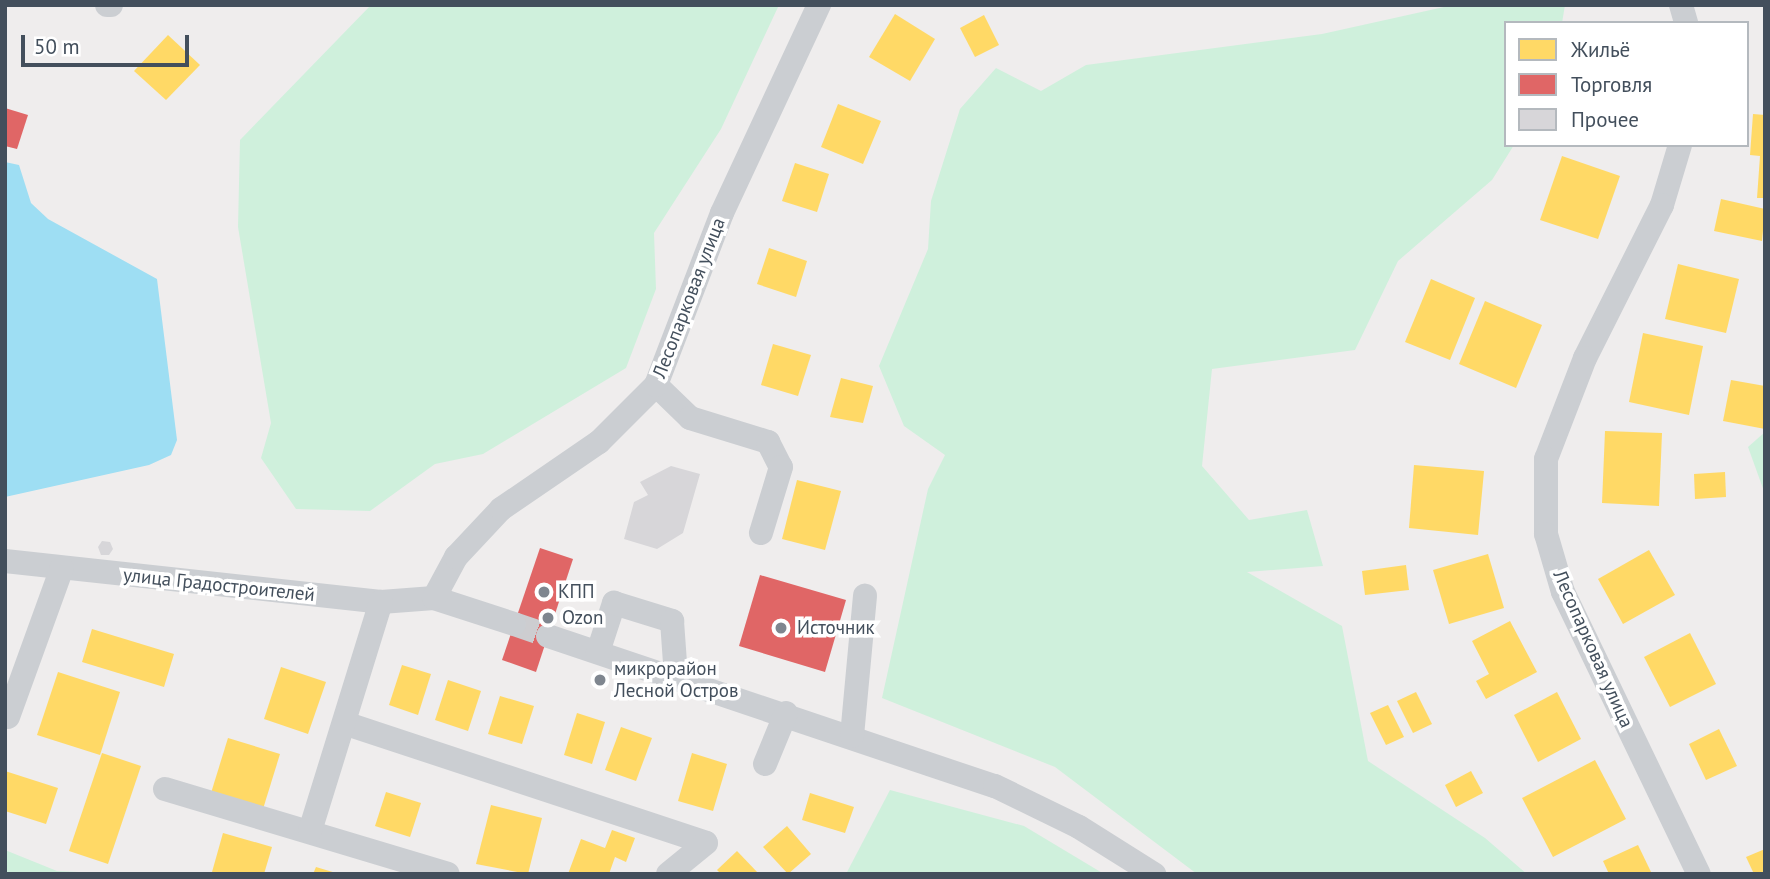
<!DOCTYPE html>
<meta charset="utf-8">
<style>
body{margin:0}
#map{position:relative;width:1770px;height:879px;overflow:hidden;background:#efeded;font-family:"PT Sans",sans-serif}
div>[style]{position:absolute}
.green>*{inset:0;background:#cff0dc}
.water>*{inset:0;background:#9edef3}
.homes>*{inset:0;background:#ffd966}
.shops>*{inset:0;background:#e06666}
.building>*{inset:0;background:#d7d6d9}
.minor-tunnel>*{height:24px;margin-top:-12px;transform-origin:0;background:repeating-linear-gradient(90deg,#cdcdd0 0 24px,transparent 0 36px)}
.minor>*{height:24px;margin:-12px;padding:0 12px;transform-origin:12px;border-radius:12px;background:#cbced2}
.dots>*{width:19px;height:19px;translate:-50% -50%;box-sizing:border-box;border:4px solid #fff;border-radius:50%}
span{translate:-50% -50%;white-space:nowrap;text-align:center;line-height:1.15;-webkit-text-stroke:7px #fff;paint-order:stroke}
.street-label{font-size:19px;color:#434f5c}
.poi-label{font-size:19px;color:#434f5c}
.left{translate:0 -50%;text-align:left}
.frame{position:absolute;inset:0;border:7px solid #434f5c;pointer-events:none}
.legend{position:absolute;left:1504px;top:21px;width:245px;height:126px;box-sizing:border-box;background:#fff;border:2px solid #b4b9be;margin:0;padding:9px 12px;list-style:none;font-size:21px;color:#434f5c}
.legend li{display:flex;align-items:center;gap:14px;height:35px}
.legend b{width:35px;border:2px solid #b4b9be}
.scale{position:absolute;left:21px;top:35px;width:168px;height:32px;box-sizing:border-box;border:4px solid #434f5c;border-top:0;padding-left:9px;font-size:21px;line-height:24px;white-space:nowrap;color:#434f5c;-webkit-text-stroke:5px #fff;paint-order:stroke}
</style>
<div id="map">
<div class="green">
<div style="clip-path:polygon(371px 5px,779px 5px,721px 129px,654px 233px,656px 289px,626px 368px,483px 454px,435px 464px,370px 511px,296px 509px,261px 458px,271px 423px,238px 227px,240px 140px)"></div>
<div style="clip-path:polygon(1453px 5px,1565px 5px,1562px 23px,1506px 23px,1506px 145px,1514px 145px,1492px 180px,1398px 261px,1355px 350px,1212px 369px,1202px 466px,1249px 520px,1307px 510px,1323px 566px,1247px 572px,1342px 626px,1368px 761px,1485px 838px,1527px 874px,1197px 874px,1055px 767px,882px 698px,928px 489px,945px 455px,904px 426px,879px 366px,928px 249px,931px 201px,960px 109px,996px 68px,1041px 91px,1086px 65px,1322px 34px)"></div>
<div style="clip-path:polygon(1765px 432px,1765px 494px,1748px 447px)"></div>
<div style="clip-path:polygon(890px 790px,1024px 826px,1104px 874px,846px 874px)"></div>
<div style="clip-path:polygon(5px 850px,57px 871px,122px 874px,5px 874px)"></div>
</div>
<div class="water">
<div style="clip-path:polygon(5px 162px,19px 165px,31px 203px,48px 219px,157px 279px,177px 440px,171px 455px,149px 465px,5px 497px)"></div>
</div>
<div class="homes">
<div style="clip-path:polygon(895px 14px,935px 39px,910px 81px,869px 57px)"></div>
<div style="clip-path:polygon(984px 15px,999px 45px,975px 57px,960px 28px)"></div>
<div style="clip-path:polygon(168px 35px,200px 65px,166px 100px,134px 71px)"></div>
<div style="clip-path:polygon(838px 104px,881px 121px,863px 164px,821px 147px)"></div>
<div style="clip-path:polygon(1753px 114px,1765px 115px,1765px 198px,1757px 198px,1760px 156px,1750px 155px)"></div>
<div style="clip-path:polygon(1562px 156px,1620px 176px,1598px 239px,1540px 220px)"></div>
<div style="clip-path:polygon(795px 163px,829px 174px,817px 212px,782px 201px)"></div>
<div style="clip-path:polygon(1721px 199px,1765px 209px,1762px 241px,1714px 231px)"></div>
<div style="clip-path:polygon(769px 248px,807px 261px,796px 297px,757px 284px)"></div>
<div style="clip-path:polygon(1678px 264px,1739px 279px,1726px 333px,1665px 319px)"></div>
<div style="clip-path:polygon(1431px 279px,1475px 298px,1450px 360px,1405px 342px)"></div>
<div style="clip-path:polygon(1485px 301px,1542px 325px,1516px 388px,1459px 364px)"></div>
<div style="clip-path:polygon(1643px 333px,1703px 346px,1689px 415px,1629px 402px)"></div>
<div style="clip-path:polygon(773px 344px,811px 355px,798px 396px,761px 385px)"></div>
<div style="clip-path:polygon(841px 378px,873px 386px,863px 423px,830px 417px)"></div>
<div style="clip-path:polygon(1731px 380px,1765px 386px,1765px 429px,1723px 421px)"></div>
<div style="clip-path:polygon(1605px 431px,1662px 433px,1659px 506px,1602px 503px)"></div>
<div style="clip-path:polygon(1414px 465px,1484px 471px,1478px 535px,1409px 528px)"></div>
<div style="clip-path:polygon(1725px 472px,1726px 497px,1695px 499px,1694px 474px)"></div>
<div style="clip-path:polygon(797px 480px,841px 491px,825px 550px,782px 539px)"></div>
<div style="clip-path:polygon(1649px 550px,1675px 595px,1623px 624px,1598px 579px)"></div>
<div style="clip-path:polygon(1488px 554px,1504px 608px,1449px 624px,1433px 570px)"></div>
<div style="clip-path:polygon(1406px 565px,1409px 590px,1365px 595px,1362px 571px)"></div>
<div style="clip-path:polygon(1510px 621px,1537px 672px,1486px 699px,1476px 681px,1489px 674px,1472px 641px)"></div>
<div style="clip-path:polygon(92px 629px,174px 654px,164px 687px,82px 662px)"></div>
<div style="clip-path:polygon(1690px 633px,1716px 684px,1670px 707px,1644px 657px)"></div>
<div style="clip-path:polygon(402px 665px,431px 674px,418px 715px,389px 705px)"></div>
<div style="clip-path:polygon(281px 667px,326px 682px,308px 734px,264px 719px)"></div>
<div style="clip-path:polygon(58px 672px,120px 692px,100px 755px,37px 735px)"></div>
<div style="clip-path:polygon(448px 680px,481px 691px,468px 731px,435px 720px)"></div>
<div style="clip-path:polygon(1416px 692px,1432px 724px,1413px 733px,1397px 701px)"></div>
<div style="clip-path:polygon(1557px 692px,1581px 739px,1538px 762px,1514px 715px)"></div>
<div style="clip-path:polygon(500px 696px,534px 706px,522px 744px,488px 734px)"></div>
<div style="clip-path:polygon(1388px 705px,1404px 737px,1386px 745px,1370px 713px)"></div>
<div style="clip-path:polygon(577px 713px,605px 722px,592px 764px,564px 755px)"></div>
<div style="clip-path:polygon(621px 727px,652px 738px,636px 781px,605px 770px)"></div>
<div style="clip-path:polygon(1719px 729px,1737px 766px,1706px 780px,1689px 744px)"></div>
<div style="clip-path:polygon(228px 738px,280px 754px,263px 809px,211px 793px)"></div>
<div style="clip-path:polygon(102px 753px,141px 766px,108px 864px,69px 851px)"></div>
<div style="clip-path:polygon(692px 753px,727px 764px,713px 811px,678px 801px)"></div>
<div style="clip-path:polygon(1595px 760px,1626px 819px,1553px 857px,1522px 798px)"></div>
<div style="clip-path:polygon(5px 771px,58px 788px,46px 824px,5px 811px)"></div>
<div style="clip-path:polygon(1471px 771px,1483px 793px,1456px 807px,1445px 785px)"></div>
<div style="clip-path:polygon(386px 792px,421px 803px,410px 837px,375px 826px)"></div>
<div style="clip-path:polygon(810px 793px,854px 807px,845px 833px,802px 820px)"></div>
<div style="clip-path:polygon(491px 805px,542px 818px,528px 874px,476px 864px)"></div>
<div style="clip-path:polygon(787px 826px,811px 854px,788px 874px,763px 847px)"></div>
<div style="clip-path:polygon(612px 830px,635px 838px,626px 862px,615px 857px,609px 874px,568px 874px,581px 839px,605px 848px)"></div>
<div style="clip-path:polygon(223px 833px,272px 847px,264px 874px,212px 872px)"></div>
<div style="clip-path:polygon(1638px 845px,1652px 874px,1609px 874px,1603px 861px)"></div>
<div style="clip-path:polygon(1765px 849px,1765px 874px,1754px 874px,1746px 857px)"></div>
<div style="clip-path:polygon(737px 851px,759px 874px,721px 874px,717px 870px)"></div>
<div style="clip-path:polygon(316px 867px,336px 873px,336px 874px,313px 874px)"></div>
</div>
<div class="shops">
<div style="clip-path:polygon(5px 108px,28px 115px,17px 149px,5px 146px)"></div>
<div style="clip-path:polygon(540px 548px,573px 559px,536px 672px,502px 660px)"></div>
<div style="clip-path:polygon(760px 575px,846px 600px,825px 672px,739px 646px)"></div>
</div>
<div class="building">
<div style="clip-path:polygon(671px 466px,700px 474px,683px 533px,657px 549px,624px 539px,634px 502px,648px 495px,640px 482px)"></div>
<div style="clip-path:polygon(102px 541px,110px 542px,113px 549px,109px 555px,101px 555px,98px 547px)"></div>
</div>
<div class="minor-tunnel">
<div style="left:514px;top:624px;width:36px;rotate:19deg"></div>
</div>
<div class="minor">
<div style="left:107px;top:5px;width:4px"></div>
<div style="left:1681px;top:5px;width:19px;rotate:74deg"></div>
<div style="left:1680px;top:145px;width:63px;rotate:106.7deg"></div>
<div style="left:1662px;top:205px;width:171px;rotate:116.7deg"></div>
<div style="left:1585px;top:358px;width:108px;rotate:111.1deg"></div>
<div style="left:1546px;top:459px;width:75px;rotate:90deg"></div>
<div style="left:1546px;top:534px;width:60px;rotate:73.7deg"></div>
<div style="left:1563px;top:592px;width:313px;rotate:64.3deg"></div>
<div style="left:656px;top:385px;width:47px;rotate:44.1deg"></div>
<div style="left:690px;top:418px;width:82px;rotate:17.1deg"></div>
<div style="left:768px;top:442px;width:28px;rotate:63deg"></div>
<div style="left:781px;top:467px;width:69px;rotate:106.9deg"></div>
<div style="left:5px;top:561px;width:378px;rotate:6.2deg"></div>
<div style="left:381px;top:602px;width:53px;rotate:-4.3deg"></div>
<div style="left:434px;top:598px;width:84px;rotate:18deg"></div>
<div style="left:434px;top:598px;width:47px;rotate:-61.8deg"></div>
<div style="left:456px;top:557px;width:66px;rotate:-46.8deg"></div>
<div style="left:501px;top:509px;width:119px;rotate:-34.4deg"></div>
<div style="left:599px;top:442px;width:81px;rotate:-45deg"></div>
<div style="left:656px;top:385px;width:184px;rotate:-69deg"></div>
<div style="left:722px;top:213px;width:230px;rotate:-65deg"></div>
<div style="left:548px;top:636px;width:471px;rotate:18.6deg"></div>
<div style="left:995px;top:786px;width:93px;rotate:26deg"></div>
<div style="left:1079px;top:827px;width:89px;rotate:32.1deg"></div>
<div style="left:598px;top:652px;width:52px;rotate:-71.9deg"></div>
<div style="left:614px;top:603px;width:61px;rotate:17.2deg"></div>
<div style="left:672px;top:621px;width:56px;rotate:85.9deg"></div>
<div style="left:8px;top:717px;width:158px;rotate:-70.1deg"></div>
<div style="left:344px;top:723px;width:381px;rotate:18.3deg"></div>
<div style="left:706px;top:843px;width:49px;rotate:140.8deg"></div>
<div style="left:852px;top:736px;width:141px;rotate:-84.7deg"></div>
<div style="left:765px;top:764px;width:55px;rotate:-67.6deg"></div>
<div style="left:165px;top:789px;width:295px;rotate:16.7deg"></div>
<div style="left:310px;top:831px;width:240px;rotate:-72.8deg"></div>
</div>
<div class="dots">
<div style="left:544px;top:592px;background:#7f868f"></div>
<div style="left:548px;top:618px;background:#7f868f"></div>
<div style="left:781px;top:628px;background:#7f868f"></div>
<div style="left:600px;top:680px;background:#7f868f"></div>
</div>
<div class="street-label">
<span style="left:689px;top:298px;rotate:-69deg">Лесопарковая улица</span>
<span style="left:219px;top:585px;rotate:6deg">улица Градостроителей</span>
<span style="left:1593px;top:649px;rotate:66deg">Лесопарковая улица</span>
</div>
<div class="poi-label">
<span class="left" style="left:558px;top:592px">КПП</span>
<span class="left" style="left:562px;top:618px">Ozon</span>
<span class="left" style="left:797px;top:628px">Источник</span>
<span class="left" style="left:614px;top:680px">микрорайон<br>Лесной Остров</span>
</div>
<div class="frame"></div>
<ul class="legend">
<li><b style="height:19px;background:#ffd966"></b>Жильё</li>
<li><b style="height:19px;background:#e06666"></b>Торговля</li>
<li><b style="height:19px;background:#d7d6d9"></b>Прочее</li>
</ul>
<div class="scale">50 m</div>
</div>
